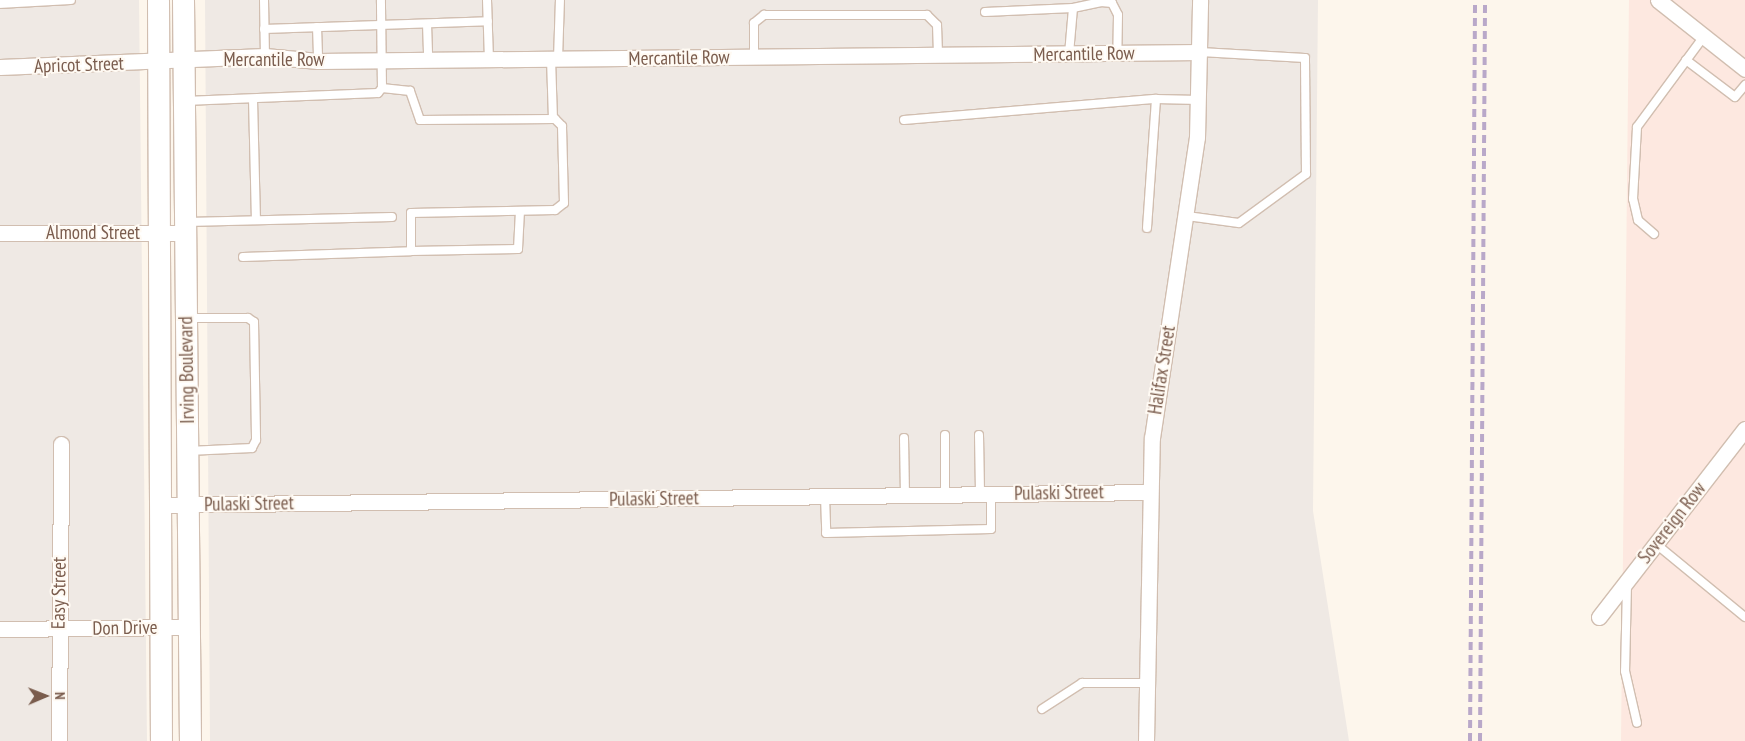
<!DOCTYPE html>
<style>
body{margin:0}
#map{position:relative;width:1745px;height:741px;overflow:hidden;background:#fdf6ec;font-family:"PT Sans Narrow",sans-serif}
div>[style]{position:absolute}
.commercial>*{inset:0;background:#fde8e0}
.industrial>*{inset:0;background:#efe9e4}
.roads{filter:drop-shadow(1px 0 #d1beb0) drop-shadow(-1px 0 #d1beb0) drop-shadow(0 1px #d1beb0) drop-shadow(0 -1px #d1beb0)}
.lane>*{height:8px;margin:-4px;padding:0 4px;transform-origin:4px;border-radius:4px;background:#fff}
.street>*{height:15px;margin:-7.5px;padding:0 7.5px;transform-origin:7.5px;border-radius:7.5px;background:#fff}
.secondary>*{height:21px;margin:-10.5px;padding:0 10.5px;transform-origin:10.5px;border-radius:10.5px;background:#fff}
.rail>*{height:4px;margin-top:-2px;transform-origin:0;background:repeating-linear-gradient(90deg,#b9a8c9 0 8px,transparent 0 13px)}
span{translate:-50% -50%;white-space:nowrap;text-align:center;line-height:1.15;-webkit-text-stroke:4px #fffaf3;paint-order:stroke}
.street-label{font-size:19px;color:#7a5c4d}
.north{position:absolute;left:20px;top:671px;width:50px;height:50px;-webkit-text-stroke:4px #fffaf3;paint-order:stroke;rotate:89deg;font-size:14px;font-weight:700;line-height:20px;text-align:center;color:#7a5c4d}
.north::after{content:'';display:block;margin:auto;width:18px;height:22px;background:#7a5c4d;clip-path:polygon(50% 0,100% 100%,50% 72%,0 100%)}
</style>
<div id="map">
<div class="commercial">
<div style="clip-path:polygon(1629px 0,1745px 0,1745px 741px,1621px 741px)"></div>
</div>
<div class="industrial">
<div style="clip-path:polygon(0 0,139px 0,147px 741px,0 741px)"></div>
<div style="clip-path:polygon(205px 0,1318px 0,1313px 511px,1349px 741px,210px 741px)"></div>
</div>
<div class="roads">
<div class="lane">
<div style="left:264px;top:0;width:56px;rotate:89deg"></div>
<div style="left:487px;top:0;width:60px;rotate:88.1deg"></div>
<div style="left:0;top:4px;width:71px;rotate:-3.2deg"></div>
<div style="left:985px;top:12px;width:88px;rotate:-2.6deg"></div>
<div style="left:427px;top:24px;width:36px;rotate:88deg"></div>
<div style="left:317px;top:27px;width:34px;rotate:88deg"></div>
<div style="left:264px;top:29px;width:224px;rotate:-2deg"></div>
<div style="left:1069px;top:54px;width:46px;rotate:-85deg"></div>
<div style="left:1073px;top:8px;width:29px;rotate:-12deg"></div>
<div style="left:1101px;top:2px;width:11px;rotate:5deg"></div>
<div style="left:1112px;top:3px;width:13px;rotate:63deg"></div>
<div style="left:1118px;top:15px;width:39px;rotate:91deg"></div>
<div style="left:754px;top:57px;width:34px;rotate:-90deg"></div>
<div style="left:754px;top:23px;width:13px;rotate:-39deg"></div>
<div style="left:764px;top:15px;width:163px"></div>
<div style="left:927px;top:15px;width:14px;rotate:45deg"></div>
<div style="left:937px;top:25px;width:31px;rotate:88deg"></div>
<div style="left:551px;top:59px;width:60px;rotate:88.1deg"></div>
<div style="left:558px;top:59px;width:59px;rotate:-88.1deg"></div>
<div style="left:1686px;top:60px;width:61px;rotate:37.1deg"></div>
<div style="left:1735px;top:97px;width:16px;rotate:-50deg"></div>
<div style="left:253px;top:99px;width:121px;rotate:88.6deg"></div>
<div style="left:185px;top:101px;width:193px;rotate:-2.4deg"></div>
<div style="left:378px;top:93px;width:6px;rotate:-51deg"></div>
<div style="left:382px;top:88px;width:88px;rotate:-90.7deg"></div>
<div style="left:904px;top:120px;width:253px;rotate:-4.8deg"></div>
<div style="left:1156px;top:99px;width:43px;rotate:1.3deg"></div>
<div style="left:1187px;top:216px;width:52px;rotate:7.7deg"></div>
<div style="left:1239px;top:223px;width:83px;rotate:-36.2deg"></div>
<div style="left:1306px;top:174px;width:116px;rotate:-90.5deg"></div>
<div style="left:1305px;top:58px;width:105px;rotate:-176.7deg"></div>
<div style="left:187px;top:222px;width:205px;rotate:-1.4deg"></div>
<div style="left:1147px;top:228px;width:129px;rotate:-86deg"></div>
<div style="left:1654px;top:234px;width:21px;rotate:-139deg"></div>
<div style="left:1638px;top:220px;width:22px;rotate:-103deg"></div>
<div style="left:1633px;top:199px;width:72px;rotate:-86.8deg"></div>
<div style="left:1637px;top:127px;width:113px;rotate:-53.6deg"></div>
<div style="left:411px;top:251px;width:107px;rotate:-1.1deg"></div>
<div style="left:518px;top:249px;width:38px;rotate:-87deg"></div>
<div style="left:243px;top:257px;width:168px;rotate:-2deg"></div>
<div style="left:411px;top:251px;width:38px;rotate:-90deg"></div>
<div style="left:411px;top:213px;width:144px;rotate:-1.2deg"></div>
<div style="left:555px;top:210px;width:11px;rotate:-38deg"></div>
<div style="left:564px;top:203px;width:77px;rotate:-91.5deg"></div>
<div style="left:562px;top:126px;width:10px;rotate:-135deg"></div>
<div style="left:555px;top:119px;width:135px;rotate:179.6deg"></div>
<div style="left:420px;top:120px;width:31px;rotate:-109deg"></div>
<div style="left:410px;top:91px;width:28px;rotate:-174deg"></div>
<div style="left:188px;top:318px;width:60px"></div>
<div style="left:248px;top:318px;width:7px;rotate:34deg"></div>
<div style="left:254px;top:322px;width:118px;rotate:89deg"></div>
<div style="left:256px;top:440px;width:9px;rotate:117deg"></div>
<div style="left:252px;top:448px;width:64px;rotate:177.3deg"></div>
<div style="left:945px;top:435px;width:60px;rotate:90deg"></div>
<div style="left:979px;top:435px;width:60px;rotate:89deg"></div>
<div style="left:904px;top:438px;width:57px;rotate:89deg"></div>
<div style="left:825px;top:496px;width:37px;rotate:88deg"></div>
<div style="left:826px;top:533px;width:165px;rotate:-1.4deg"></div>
<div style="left:991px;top:529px;width:35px;rotate:-90deg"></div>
<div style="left:1656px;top:544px;width:115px;rotate:39.4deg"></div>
<div style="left:1627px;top:585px;width:86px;rotate:91.3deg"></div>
<div style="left:1625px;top:671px;width:53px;rotate:77deg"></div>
<div style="left:1042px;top:709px;width:48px;rotate:-33deg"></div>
<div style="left:1082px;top:683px;width:64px"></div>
</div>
<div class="street">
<div style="left:1658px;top:0;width:111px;rotate:38.4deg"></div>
<div style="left:0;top:67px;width:265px;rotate:-2.4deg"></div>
<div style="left:265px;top:56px;width:53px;rotate:5.4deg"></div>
<div style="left:318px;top:61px;width:882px;rotate:-0.58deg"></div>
<div style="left:0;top:233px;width:185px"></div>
<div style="left:160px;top:505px;width:988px;rotate:-0.75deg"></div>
<div style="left:1599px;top:617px;width:238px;rotate:-52.2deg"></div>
<div style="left:0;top:629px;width:189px;rotate:-0.6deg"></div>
<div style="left:59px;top:741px;width:297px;rotate:-89.6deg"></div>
<div style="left:1146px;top:741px;width:303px;rotate:-88.9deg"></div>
<div style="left:1152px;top:438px;width:304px;rotate:-81.5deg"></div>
<div style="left:1197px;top:137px;width:137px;rotate:-88.7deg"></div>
</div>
<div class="secondary">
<div style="left:158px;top:0;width:741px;rotate:89.77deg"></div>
<div style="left:183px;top:0;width:741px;rotate:89.46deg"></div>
</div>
</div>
<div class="rail">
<div style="left:1470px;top:741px;width:741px;rotate:-89.61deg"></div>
<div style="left:1480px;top:741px;width:741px;rotate:-89.61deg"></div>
</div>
<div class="street-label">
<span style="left:1084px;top:54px;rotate:-1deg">Mercantile Row</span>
<span style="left:679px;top:58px;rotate:-1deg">Mercantile Row</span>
<span style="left:274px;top:60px">Mercantile Row</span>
<span style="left:79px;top:65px;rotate:-2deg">Apricot Street</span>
<span style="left:93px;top:233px">Almond Street</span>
<span style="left:187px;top:370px;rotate:-91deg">Irving Boulevard</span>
<span style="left:1162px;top:370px;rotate:-81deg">Halifax Street</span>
<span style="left:1059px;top:493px;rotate:-1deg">Pulaski Street</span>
<span style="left:654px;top:499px;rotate:-1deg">Pulaski Street</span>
<span style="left:249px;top:504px;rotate:-1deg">Pulaski Street</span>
<span style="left:1672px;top:523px;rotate:-52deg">Sovereign Row</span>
<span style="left:59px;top:593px;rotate:-89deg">Easy Street</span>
<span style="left:125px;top:628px;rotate:-1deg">Don Drive</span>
</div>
<div class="north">N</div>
</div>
